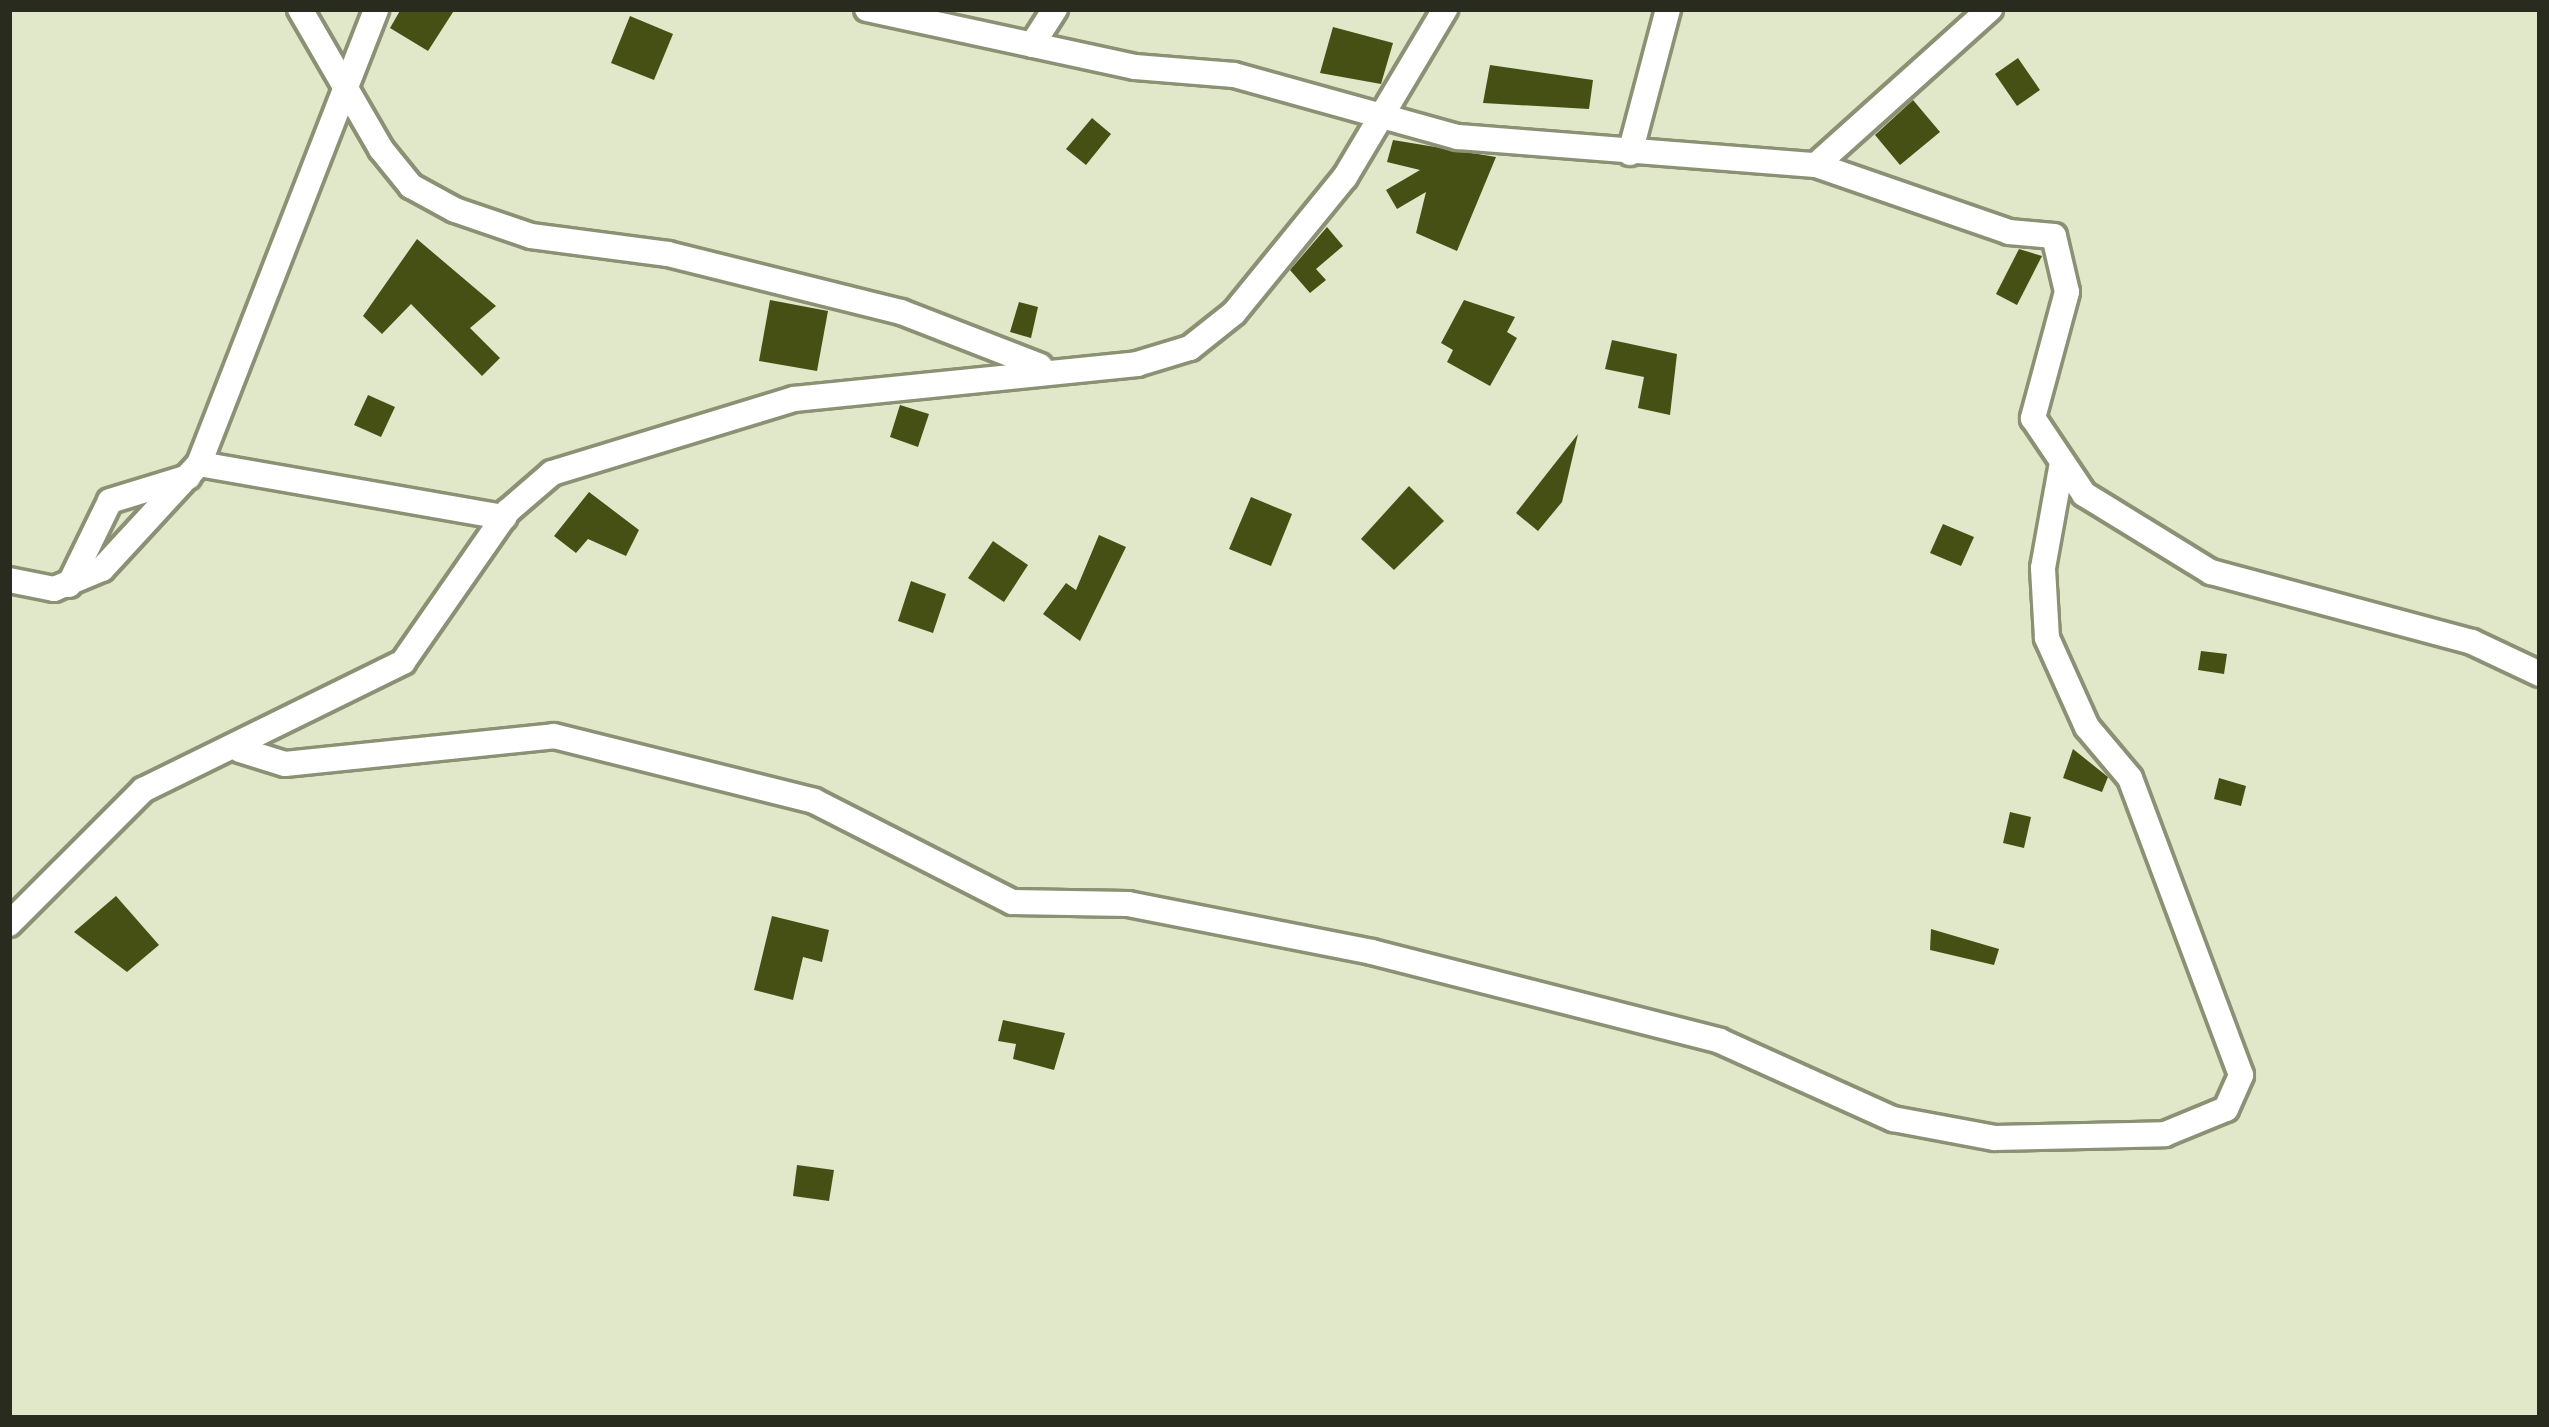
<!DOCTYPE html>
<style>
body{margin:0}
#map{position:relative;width:2549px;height:1427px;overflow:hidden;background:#e1e8c9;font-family:Roboto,sans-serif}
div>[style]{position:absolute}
.building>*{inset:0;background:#475014}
.roads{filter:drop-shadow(3px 0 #8b9174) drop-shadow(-3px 0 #8b9174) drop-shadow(0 3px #8b9174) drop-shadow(0 -3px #8b9174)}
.street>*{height:24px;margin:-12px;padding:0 12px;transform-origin:12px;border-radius:12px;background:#fff}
span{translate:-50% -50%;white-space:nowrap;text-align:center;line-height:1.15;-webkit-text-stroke:12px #eef5d6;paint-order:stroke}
.frame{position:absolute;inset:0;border:12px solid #292b1f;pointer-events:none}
</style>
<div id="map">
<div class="building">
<div style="clip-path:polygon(401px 9px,455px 9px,428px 51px,390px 28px)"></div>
<div style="clip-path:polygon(630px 16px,673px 34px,654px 80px,611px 63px)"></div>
<div style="clip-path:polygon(1333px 27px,1393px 43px,1381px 84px,1320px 73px)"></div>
<div style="clip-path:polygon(2018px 58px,2040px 90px,2017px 106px,1995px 74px)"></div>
<div style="clip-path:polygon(1490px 65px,1593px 80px,1589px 109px,1483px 103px)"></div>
<div style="clip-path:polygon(1913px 100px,1940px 132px,1900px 165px,1875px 135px)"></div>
<div style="clip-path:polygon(1092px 118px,1111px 134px,1086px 165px,1066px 149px)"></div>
<div style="clip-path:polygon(1393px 140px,1496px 157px,1457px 251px,1416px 233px,1426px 192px,1397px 209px,1386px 190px,1420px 170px,1387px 162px)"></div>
<div style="clip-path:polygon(1327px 227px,1343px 246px,1316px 269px,1326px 280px,1310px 293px,1290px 270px)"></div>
<div style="clip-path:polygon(417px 239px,496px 306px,470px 328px,500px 358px,482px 376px,411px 304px,382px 334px,363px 316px)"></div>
<div style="clip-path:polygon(2019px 249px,2042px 256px,2017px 305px,1996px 294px)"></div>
<div style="clip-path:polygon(770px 300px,828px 311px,817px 371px,759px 361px)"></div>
<div style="clip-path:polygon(1464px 300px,1515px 317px,1507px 332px,1517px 338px,1490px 386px,1447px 362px,1453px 350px,1441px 343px)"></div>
<div style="clip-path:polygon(1019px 302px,1038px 307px,1031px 338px,1010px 332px)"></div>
<div style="clip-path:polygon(1612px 340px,1677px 354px,1670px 415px,1638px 408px,1644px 377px,1605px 369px)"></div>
<div style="clip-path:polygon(368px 395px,395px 407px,381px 437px,354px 425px)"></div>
<div style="clip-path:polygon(900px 405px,929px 414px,918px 447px,890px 437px)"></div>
<div style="clip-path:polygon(1578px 434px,1562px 502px,1538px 531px,1516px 513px)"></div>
<div style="clip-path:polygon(1409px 486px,1444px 521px,1394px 570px,1361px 539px)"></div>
<div style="clip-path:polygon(589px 492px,639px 530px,626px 556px,588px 539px,576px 553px,554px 536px)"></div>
<div style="clip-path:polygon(1251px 497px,1292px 514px,1271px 566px,1229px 549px)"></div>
<div style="clip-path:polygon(1943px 524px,1974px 537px,1961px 566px,1930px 553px)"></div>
<div style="clip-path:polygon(1099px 535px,1126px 547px,1080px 641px,1043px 614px,1066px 583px,1076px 590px)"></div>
<div style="clip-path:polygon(993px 541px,1028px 565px,1004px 602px,968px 578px)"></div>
<div style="clip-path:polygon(911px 581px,946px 594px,933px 633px,898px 621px)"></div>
<div style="clip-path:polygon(2201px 651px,2227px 654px,2224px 674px,2198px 670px)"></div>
<div style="clip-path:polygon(2073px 749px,2108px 777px,2102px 792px,2063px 778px)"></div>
<div style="clip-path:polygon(2219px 778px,2246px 786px,2241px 806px,2214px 799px)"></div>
<div style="clip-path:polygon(2010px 812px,2031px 817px,2024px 848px,2003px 843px)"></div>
<div style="clip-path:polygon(116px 896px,159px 945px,127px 972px,74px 932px)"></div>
<div style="clip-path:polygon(772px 916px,829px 930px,822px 962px,803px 957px,793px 1000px,754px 990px)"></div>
<div style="clip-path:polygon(1931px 929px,1999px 949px,1994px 965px,1930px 950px)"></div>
<div style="clip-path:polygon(1003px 1020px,1065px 1033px,1054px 1070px,1013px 1059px,1016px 1044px,998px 1041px)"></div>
<div style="clip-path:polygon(797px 1165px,834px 1170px,829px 1201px,793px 1196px)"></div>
</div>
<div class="roads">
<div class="street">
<div style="left:300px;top:9px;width:162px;rotate:59.9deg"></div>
<div style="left:381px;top:149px;width:48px;rotate:51deg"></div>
<div style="left:411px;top:186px;width:50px;rotate:28.6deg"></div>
<div style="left:455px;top:210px;width:80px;rotate:18.9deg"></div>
<div style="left:531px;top:236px;width:138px;rotate:7.5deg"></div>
<div style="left:668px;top:254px;width:240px;rotate:14deg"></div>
<div style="left:901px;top:312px;width:149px;rotate:21.2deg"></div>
<div style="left:867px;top:9px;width:274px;rotate:12.2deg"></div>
<div style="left:1135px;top:67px;width:99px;rotate:4.6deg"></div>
<div style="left:1234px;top:75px;width:232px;rotate:15.5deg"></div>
<div style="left:1458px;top:137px;width:359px;rotate:4.5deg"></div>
<div style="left:1816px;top:165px;width:204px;rotate:19.1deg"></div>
<div style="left:2009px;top:232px;width:45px;rotate:5.1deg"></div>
<div style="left:2054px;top:236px;width:57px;rotate:76.9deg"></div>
<div style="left:2067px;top:292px;width:131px;rotate:105.1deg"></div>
<div style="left:2033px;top:418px;width:92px;rotate:56.1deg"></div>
<div style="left:2084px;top:494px;width:149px;rotate:31.6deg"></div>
<div style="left:2211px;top:572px;width:270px;rotate:15deg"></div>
<div style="left:2472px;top:642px;width:75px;rotate:25.2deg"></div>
<div style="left:1032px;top:45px;width:43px;rotate:-57.4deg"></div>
<div style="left:1630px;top:153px;width:149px;rotate:-75.2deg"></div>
<div style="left:1816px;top:165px;width:234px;rotate:-41.9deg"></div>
<div style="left:199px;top:464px;width:310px;rotate:9.9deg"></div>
<div style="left:9px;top:580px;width:46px;rotate:11.3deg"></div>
<div style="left:54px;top:589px;width:52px;rotate:-22.6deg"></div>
<div style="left:102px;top:569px;width:143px;rotate:-47.3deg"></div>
<div style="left:199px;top:464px;width:488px;rotate:-68.7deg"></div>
<div style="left:69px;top:585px;width:93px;rotate:-64deg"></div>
<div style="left:110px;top:501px;width:82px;rotate:-17.1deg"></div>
<div style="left:240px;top:750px;width:47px;rotate:17.3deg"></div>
<div style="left:285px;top:764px;width:270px;rotate:-5.9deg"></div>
<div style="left:554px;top:736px;width:268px;rotate:14deg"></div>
<div style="left:814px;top:801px;width:222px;rotate:27deg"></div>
<div style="left:1012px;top:902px;width:116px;rotate:1deg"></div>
<div style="left:1128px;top:904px;width:249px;rotate:11.1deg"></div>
<div style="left:1372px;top:952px;width:359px;rotate:14.3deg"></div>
<div style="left:1720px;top:1041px;width:190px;rotate:24.3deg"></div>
<div style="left:1893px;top:1119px;width:104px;rotate:10.6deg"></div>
<div style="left:1995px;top:1138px;width:170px;rotate:-1.3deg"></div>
<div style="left:2165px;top:1134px;width:66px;rotate:-22.3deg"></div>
<div style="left:2226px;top:1109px;width:37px;rotate:-66deg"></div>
<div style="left:2241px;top:1075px;width:317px;rotate:-110.5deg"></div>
<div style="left:2130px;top:778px;width:67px;rotate:-130.1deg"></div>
<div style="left:2087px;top:727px;width:98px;rotate:-114.2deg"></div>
<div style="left:2047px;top:638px;width:70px;rotate:-93.3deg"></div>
<div style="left:2043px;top:568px;width:102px;rotate:-79.8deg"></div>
<div style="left:9px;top:924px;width:190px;rotate:-45deg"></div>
<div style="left:143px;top:790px;width:290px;rotate:-26.2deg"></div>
<div style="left:403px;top:662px;width:184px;rotate:-55.2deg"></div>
<div style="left:508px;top:511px;width:58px;rotate:-40.8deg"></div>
<div style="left:552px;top:473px;width:253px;rotate:-17deg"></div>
<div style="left:794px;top:399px;width:345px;rotate:-5.8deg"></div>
<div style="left:1137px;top:364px;width:55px;rotate:-16.8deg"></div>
<div style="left:1190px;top:348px;width:56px;rotate:-38.5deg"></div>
<div style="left:1234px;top:313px;width:176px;rotate:-50.8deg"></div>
<div style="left:1345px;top:177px;width:196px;rotate:-59.2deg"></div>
</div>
</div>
<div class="frame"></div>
</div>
